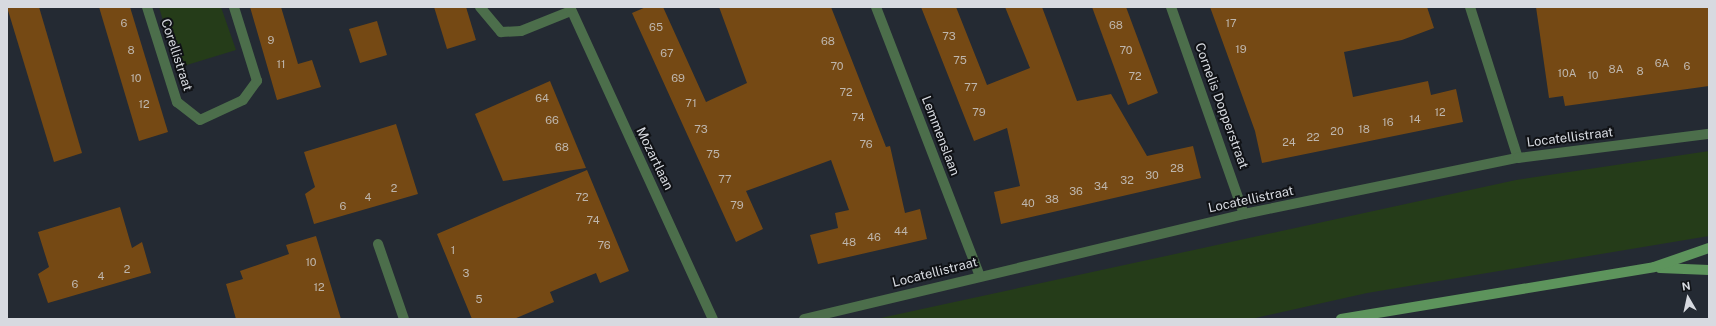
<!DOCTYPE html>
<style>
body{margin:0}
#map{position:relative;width:1716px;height:326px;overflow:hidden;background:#242a33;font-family:"Public Sans",sans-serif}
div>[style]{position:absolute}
.green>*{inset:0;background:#253c19}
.building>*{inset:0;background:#754914}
.street>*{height:10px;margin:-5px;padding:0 5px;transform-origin:5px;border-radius:5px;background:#4c6e4b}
.secondary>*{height:10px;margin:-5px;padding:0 5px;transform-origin:5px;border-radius:5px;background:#5d945c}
span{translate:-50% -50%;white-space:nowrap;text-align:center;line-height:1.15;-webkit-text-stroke:4px #101216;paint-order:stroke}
.number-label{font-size:11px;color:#beb6ad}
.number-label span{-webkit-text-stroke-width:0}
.street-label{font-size:13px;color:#d7dae0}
.frame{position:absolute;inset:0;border:8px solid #d7dae0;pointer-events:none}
.north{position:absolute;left:1668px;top:278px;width:40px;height:40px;-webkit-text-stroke:3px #101216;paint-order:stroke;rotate:351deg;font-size:11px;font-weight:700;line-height:16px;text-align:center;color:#d7dae0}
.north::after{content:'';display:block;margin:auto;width:14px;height:18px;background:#d7dae0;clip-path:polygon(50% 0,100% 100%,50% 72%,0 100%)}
</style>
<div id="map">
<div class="green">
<div style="clip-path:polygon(159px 7px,221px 7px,236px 50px,177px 68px)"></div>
<div style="clip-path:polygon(1709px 151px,1709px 236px,1367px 293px,1251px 319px,876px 319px,1516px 180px)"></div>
</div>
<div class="building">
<div style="clip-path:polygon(7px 7px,39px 7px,82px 153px,54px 162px)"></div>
<div style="clip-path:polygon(99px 7px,130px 7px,168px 132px,139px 141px)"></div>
<div style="clip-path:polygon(250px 7px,281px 7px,298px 64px,312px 60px,321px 87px,277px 100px)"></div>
<div style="clip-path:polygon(434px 7px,466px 7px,476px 40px,447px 49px)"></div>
<div style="clip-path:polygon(646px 7px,663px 7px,706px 102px,747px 83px,719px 7px,831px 7px,886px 147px,890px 146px,905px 213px,920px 209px,927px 239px,818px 264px,810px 235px,838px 228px,835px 213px,849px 210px,831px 160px,746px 191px,763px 229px,736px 242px,632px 13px)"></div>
<div style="clip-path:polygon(921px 7px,956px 7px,987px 85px,1030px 68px,1005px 7px,1042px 7px,1077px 101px,1111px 94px,1147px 156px,1193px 146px,1201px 178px,1001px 224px,994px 192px,1020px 186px,1007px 128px,974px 141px)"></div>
<div style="clip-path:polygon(1092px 7px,1126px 7px,1158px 93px,1128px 105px)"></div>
<div style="clip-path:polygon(1210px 7px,1427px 7px,1434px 28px,1402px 40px,1344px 52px,1353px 97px,1428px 81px,1431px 95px,1456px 89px,1463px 122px,1262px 163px,1255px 131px)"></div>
<div style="clip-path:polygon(1536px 7px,1709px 7px,1709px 86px,1565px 106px,1563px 96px,1549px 98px)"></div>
<div style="clip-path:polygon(377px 21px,387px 55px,360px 63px,349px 29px)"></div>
<div style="clip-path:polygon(550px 81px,586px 168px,503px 181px,475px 114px)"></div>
<div style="clip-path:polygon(396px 124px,418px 194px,314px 224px,305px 194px,315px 187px,304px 152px)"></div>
<div style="clip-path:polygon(587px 170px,629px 271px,600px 283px,596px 273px,550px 292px,554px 302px,514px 319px,472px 319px,437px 234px)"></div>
<div style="clip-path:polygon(120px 207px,132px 248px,142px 242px,151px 273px,48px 303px,38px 274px,49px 267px,38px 232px)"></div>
<div style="clip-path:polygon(316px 236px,341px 319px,236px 319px,226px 284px,243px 279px,240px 271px,289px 254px,286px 245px)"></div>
</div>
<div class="street">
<div style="left:147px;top:7px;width:100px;rotate:72.5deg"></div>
<div style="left:177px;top:102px;width:29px;rotate:38deg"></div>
<div style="left:200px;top:120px;width:47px;rotate:-24.9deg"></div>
<div style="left:243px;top:100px;width:24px;rotate:-54deg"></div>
<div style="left:257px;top:81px;width:77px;rotate:-107.3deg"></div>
<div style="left:480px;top:7px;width:33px;rotate:50deg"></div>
<div style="left:501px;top:32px;width:20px;rotate:-3deg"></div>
<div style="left:521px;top:31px;width:54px;rotate:-21.8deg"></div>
<div style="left:570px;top:7px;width:343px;rotate:65.4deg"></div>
<div style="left:876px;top:7px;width:286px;rotate:68.9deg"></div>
<div style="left:1171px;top:7px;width:219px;rotate:70.6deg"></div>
<div style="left:1470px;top:7px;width:158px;rotate:72.4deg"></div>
<div style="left:378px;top:244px;width:79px;rotate:70.9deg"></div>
<div style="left:804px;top:319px;width:452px;rotate:-13.4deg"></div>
<div style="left:1244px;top:214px;width:280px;rotate:-11.6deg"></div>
<div style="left:1518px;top:158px;width:193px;rotate:-7.2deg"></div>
</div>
<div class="secondary">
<div style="left:1660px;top:268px;width:49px;rotate:2.3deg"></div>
<div style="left:1341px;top:319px;width:317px;rotate:-9.4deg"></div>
<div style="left:1654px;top:267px;width:58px;rotate:-19.1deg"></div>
</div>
<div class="number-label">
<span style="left:124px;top:23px">6</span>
<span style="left:1231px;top:23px">17</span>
<span style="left:1116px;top:25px">68</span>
<span style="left:656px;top:27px">65</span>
<span style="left:949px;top:36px">73</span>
<span style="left:271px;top:40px">9</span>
<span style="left:828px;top:41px">68</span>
<span style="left:1241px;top:49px">19</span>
<span style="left:131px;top:50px">8</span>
<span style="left:1126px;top:50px">70</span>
<span style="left:667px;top:53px">67</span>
<span style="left:960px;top:60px">75</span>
<span style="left:1662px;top:63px">6A</span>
<span style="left:281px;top:64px">11</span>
<span style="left:837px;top:66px">70</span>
<span style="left:1687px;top:66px">6</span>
<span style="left:1616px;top:69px">8A</span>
<span style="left:1640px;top:71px">8</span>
<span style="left:1567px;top:73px">10A</span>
<span style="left:1593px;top:75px">10</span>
<span style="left:1135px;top:76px">72</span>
<span style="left:136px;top:78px">10</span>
<span style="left:678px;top:78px">69</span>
<span style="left:971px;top:87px">77</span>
<span style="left:846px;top:92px">72</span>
<span style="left:542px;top:98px">64</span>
<span style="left:691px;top:103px">71</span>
<span style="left:144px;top:104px">12</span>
<span style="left:979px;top:112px">79</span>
<span style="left:1440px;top:112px">12</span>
<span style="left:858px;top:117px">74</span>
<span style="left:1415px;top:119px">14</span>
<span style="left:552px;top:120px">66</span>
<span style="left:1388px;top:122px">16</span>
<span style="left:701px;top:129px">73</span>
<span style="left:1364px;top:129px">18</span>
<span style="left:1337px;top:131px">20</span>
<span style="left:1313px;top:137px">22</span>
<span style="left:1289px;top:142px">24</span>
<span style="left:866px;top:144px">76</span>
<span style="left:562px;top:147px">68</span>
<span style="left:713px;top:154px">75</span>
<span style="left:1177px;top:168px">28</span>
<span style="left:1152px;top:175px">30</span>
<span style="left:725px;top:179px">77</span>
<span style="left:1127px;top:180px">32</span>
<span style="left:1101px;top:186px">34</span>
<span style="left:394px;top:188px">2</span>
<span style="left:1076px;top:191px">36</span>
<span style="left:368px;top:197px">4</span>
<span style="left:582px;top:197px">72</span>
<span style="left:1052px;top:199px">38</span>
<span style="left:1028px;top:203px">40</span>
<span style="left:737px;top:205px">79</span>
<span style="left:343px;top:206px">6</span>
<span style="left:593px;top:220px">74</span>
<span style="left:901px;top:231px">44</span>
<span style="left:874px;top:237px">46</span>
<span style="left:849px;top:242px">48</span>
<span style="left:604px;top:245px">76</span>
<span style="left:453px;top:250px">1</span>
<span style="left:311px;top:262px">10</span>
<span style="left:127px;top:269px">2</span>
<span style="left:466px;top:273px">3</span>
<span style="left:101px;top:276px">4</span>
<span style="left:75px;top:284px">6</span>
<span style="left:319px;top:287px">12</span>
<span style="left:479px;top:299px">5</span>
</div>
<div class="street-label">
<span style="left:176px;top:55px;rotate:72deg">Corellistraat</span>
<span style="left:1221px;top:106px;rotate:70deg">Cornelis Dopperstraat</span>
<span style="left:940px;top:136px;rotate:69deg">Lemmenslaan</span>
<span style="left:1570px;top:138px;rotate:-7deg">Locatellistraat</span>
<span style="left:654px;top:159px;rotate:64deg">Mozartlaan</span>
<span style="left:1251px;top:200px;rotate:-12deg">Locatellistraat</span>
<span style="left:935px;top:273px;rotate:-14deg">Locatellistraat</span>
</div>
<div class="frame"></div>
<div class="north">N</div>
</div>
